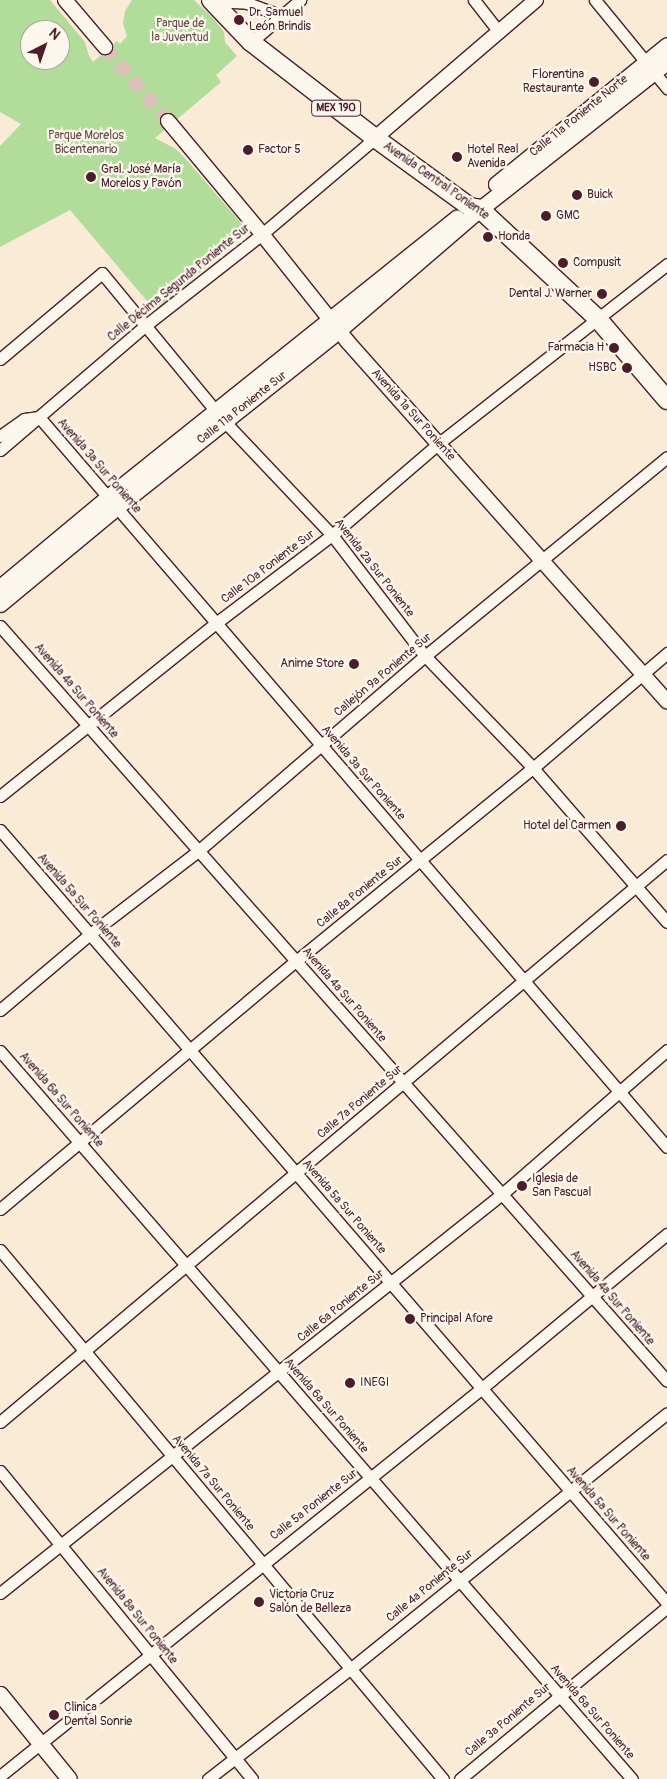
<!DOCTYPE html>
<meta charset="utf-8">
<style>
body{margin:0}
#map{position:relative;width:667px;height:1779px;overflow:hidden;background:#faebd7;font-family:Pangolin,sans-serif}
div>[style]{position:absolute}
.green>*{inset:0;background:#b1dc9a}
.tertiary-tunnel>*{height:14px;margin-top:-7px;transform-origin:0;background:repeating-linear-gradient(90deg,#d7c2b5 0 14px,transparent 0 21px)}
.roads{filter:drop-shadow(1px 0 #4a1f2b) drop-shadow(-1px 0 #4a1f2b) drop-shadow(0 1px #4a1f2b) drop-shadow(0 -1px #4a1f2b)}
.minor>*{height:11px;margin:-5.5px;padding:0 5.5px;transform-origin:5.5px;border-radius:5.5px;background:#fbf7ec}
.tertiary>*{height:14px;margin:-7px;padding:0 7px;transform-origin:7px;border-radius:7px;background:#fbf7ec}
.secondary>*{height:15px;margin:-7.5px;padding:0 7.5px;transform-origin:7.5px;border-radius:7.5px;background:#fbf7ec}
.primary>*{height:18px;margin:-9px;padding:0 9px;transform-origin:9px;border-radius:9px;background:#fbf7ec}
.dots>*{width:14px;height:14px;translate:-50% -50%;box-sizing:border-box;border:2px solid #fbf7ec;border-radius:50%}
span{translate:-50% -50%;white-space:nowrap;text-align:center;line-height:1.15;-webkit-text-stroke:4.5px #fbf7ec;paint-order:stroke}
.shield-label span{padding:1px 4px;background:#fbf7ec;border:1px solid;border-radius:4px;-webkit-text-stroke-width:0}
.shield-label{font-size:11px;color:#4a1f2b;font-weight:700}
.poi-label{font-size:12px;color:#4a1f2b}
.left{translate:0 -50%;text-align:left}
.right{translate:-100% -50%;text-align:right}
.park-label{font-size:12px;color:#644e47}
.street-label{font-size:12px;color:#4a1f2b}
.north{position:absolute;left:20px;top:20px;width:50px;height:50px;box-sizing:border-box;background:#fbf7ec;border:1px solid #b4a19f;border-radius:50%;rotate:41deg;font-size:14px;font-weight:700;line-height:20px;text-align:center;color:#4a1f2b}
.north::after{content:'';display:block;margin:auto;width:18px;height:22px;background:#4a1f2b;clip-path:polygon(50% 0,100% 100%,50% 72%,0 100%)}
</style>
<div id="map">
<div class="green">
<div style="clip-path:polygon(evenodd,0 0,50px 0,85px 42px,89px 56px,93px 62px,117px 41px,120px 44px,127px 36px,123px 24px,125px 11px,132px 0,194px 0,213px 18px,224px 32px,225px 42px,237px 56px,216px 75px,221px 82px,155px 138px,176px 149px,183px 156px,243px 225px,244px 232px,163px 306px,156px 308px,152px 307px,70px 210px,0 247px,0 146px,21px 124px,0 112px,0 0,30px 30px,60px 30px,60px 60px,30px 60px,30px 30px)"></div>
</div>
<div class="tertiary-tunnel">
<div style="left:105px;top:47px;width:97px;rotate:49.6deg"></div>
</div>
<div class="roads">
<div class="minor">
<div style="left:474px;top:0;width:41px;rotate:52deg"></div>
<div style="left:595px;top:0;width:114px;rotate:50.7deg"></div>
<div style="left:213px;top:1px;width:34px;rotate:3deg"></div>
<div style="left:247px;top:3px;width:38px;rotate:20deg"></div>
<div style="left:251px;top:42px;width:65px;rotate:-40.6deg"></div>
<div style="left:0;top:359px;width:133px;rotate:-40.1deg"></div>
<div style="left:102px;top:273px;width:193px;rotate:50.5deg"></div>
<div style="left:225px;top:422px;width:156px;rotate:46.6deg"></div>
<div style="left:332px;top:535px;width:153px;rotate:52.5deg"></div>
<div style="left:425px;top:656px;width:156px;rotate:46deg"></div>
<div style="left:533px;top:768px;width:204px;rotate:49deg"></div>
<div style="left:0;top:436px;width:29px;rotate:-35deg"></div>
<div style="left:24px;top:419px;width:15px;rotate:-8deg"></div>
<div style="left:39px;top:417px;width:963px;rotate:49.3deg"></div>
<div style="left:0;top:450px;width:192px;rotate:-40.6deg"></div>
<div style="left:146px;top:325px;width:147px;rotate:-38.1deg"></div>
<div style="left:262px;top:234px;width:148px;rotate:-40.3deg"></div>
<div style="left:0;top:626px;width:1007px;rotate:48.54deg"></div>
<div style="left:0;top:796px;width:277px;rotate:-38.7deg"></div>
<div style="left:216px;top:623px;width:146px;rotate:-37.2deg"></div>
<div style="left:332px;top:535px;width:141px;rotate:-40.7deg"></div>
<div style="left:439px;top:443px;width:290px;rotate:-38.1deg"></div>
<div style="left:0;top:830px;width:1021px;rotate:49.21deg"></div>
<div style="left:0;top:1010px;width:118px;rotate:-40.2deg"></div>
<div style="left:90px;top:934px;width:136px;rotate:-37.5deg"></div>
<div style="left:198px;top:851px;width:299px;rotate:-40.7deg"></div>
<div style="left:425px;top:656px;width:313px;rotate:-39.4deg"></div>
<div style="left:0;top:1051px;width:964px;rotate:49.04deg"></div>
<div style="left:0;top:1209px;width:386px;rotate:-40deg"></div>
<div style="left:296px;top:961px;width:306px;rotate:-39.2deg"></div>
<div style="left:533px;top:768px;width:177px;rotate:-40.6deg"></div>
<div style="left:0;top:1250px;width:690px;rotate:50.06deg"></div>
<div style="left:0;top:1422px;width:872px;rotate:-40.12deg"></div>
<div style="left:0;top:1471px;width:398px;rotate:50.7deg"></div>
<div style="left:0;top:1593px;width:641px;rotate:-38.48deg"></div>
<div style="left:502px;top:1194px;width:219px;rotate:-41.1deg"></div>
<div style="left:0;top:1776px;width:619px;rotate:-38.83deg"></div>
<div style="left:482px;top:1388px;width:241px;rotate:-39.8deg"></div>
<div style="left:208px;top:1779px;width:180px;rotate:-37.8deg"></div>
<div style="left:350px;top:1669px;width:407px;rotate:-38.9deg"></div>
<div style="left:460px;top:1779px;width:269px;rotate:-39.7deg"></div>
</div>
<div class="tertiary">
<div style="left:65px;top:0;width:62px;rotate:49.6deg"></div>
<div style="left:168px;top:121px;width:147px;rotate:50.2deg"></div>
<div style="left:262px;top:234px;width:137px;rotate:51.5deg"></div>
<div style="left:347px;top:341px;width:482px;rotate:48.4deg"></div>
<div style="left:375px;top:138px;width:212px;rotate:-40.6deg"></div>
</div>
<div class="secondary">
<div style="left:496px;top:184px;width:220px;rotate:-39.1deg"></div>
<div style="left:0;top:587px;width:141px;rotate:-39.8deg"></div>
<div style="left:108px;top:497px;width:447px;rotate:-38.7deg"></div>
<div style="left:0;top:604px;width:152px;rotate:-39.7deg"></div>
<div style="left:117px;top:507px;width:283px;rotate:-38.5deg"></div>
<div style="left:338px;top:331px;width:187px;rotate:-40.7deg"></div>
<div style="left:480px;top:209px;width:238px;rotate:-38.2deg"></div>
<div style="left:0;top:1694px;width:109px;rotate:50.9deg"></div>
</div>
<div class="primary">
<div style="left:211px;top:0;width:58px;rotate:46.4deg"></div>
<div style="left:251px;top:42px;width:157px;rotate:37.7deg"></div>
<div style="left:375px;top:138px;width:117px;rotate:36deg"></div>
<div style="left:470px;top:207px;width:10px;rotate:11deg"></div>
<div style="left:480px;top:209px;width:160px;rotate:43deg"></div>
<div style="left:597px;top:318px;width:108px;rotate:49.5deg"></div>
</div>
</div>
<div class="dots">
<div style="left:239px;top:20px;background:#4a1f2b"></div>
<div style="left:594px;top:82px;background:#4a1f2b"></div>
<div style="left:248px;top:150px;background:#4a1f2b"></div>
<div style="left:457px;top:157px;background:#4a1f2b"></div>
<div style="left:91px;top:177px;background:#4a1f2b"></div>
<div style="left:577px;top:195px;background:#4a1f2b"></div>
<div style="left:546px;top:216px;background:#4a1f2b"></div>
<div style="left:488px;top:237px;background:#4a1f2b"></div>
<div style="left:563px;top:263px;background:#4a1f2b"></div>
<div style="left:602px;top:294px;background:#4a1f2b"></div>
<div style="left:614px;top:348px;background:#4a1f2b"></div>
<div style="left:627px;top:368px;background:#4a1f2b"></div>
<div style="left:354px;top:664px;background:#4a1f2b"></div>
<div style="left:621px;top:826px;background:#4a1f2b"></div>
<div style="left:522px;top:1186px;background:#4a1f2b"></div>
<div style="left:410px;top:1319px;background:#4a1f2b"></div>
<div style="left:350px;top:1383px;background:#4a1f2b"></div>
<div style="left:259px;top:1602px;background:#4a1f2b"></div>
<div style="left:54px;top:1715px;background:#4a1f2b"></div>
</div>
<div class="shield-label">
<span style="left:336px;top:108px">MEX 190</span>
</div>
<div class="poi-label">
<span class="left" style="left:249px;top:20px">Dr. Samuel<br>León Brindis</span>
<span class="right" style="left:584px;top:82px">Florentina<br>Restaurante</span>
<span class="left" style="left:258px;top:150px">Factor 5</span>
<span class="left" style="left:467px;top:157px">Hotel Real<br>Avenida</span>
<span class="left" style="left:101px;top:177px">Gral. José María<br>Morelos y Pavón</span>
<span class="left" style="left:587px;top:195px">Buick</span>
<span class="left" style="left:556px;top:216px">GMC</span>
<span class="left" style="left:498px;top:237px">Honda</span>
<span class="left" style="left:573px;top:263px">Compusit</span>
<span class="right" style="left:592px;top:294px">Dental J. Warner</span>
<span class="right" style="left:604px;top:348px">Farmacia H</span>
<span class="right" style="left:617px;top:368px">HSBC</span>
<span class="right" style="left:344px;top:664px">Anime Store</span>
<span class="right" style="left:611px;top:826px">Hotel del Carmen</span>
<span class="left" style="left:532px;top:1186px">Iglesia de<br>San Pascual</span>
<span class="left" style="left:420px;top:1319px">Principal Afore</span>
<span class="left" style="left:360px;top:1383px">INEGI</span>
<span class="left" style="left:269px;top:1602px">Victoria Cruz<br>Salón de Belleza</span>
<span class="left" style="left:64px;top:1715px">Clinica<br>Dental Sonrie</span>
</div>
<div class="park-label">
<span style="left:180px;top:31px">Parque de<br>la Juventud</span>
<span style="left:86px;top:143px">Parque Morelos<br>Bicentenario</span>
</div>
<div class="street-label">
<span style="left:579px;top:116px;rotate:-39deg">Calle 11a Poniente Norte</span>
<span style="left:436px;top:181px;rotate:35deg">Avenida Central Poniente</span>
<span style="left:179px;top:283px;rotate:-39deg">Calle Décima Segunda Poniente Sur</span>
<span style="left:242px;top:408px;rotate:-38deg">Calle 11a Poniente Sur</span>
<span style="left:413px;top:415px;rotate:48deg">Avenida 1a Sur Poniente</span>
<span style="left:99px;top:466px;rotate:49deg">Avenida 3a Sur Poniente</span>
<span style="left:268px;top:567px;rotate:-37deg">Calle 10a Poniente Sur</span>
<span style="left:374px;top:568px;rotate:52deg">Avenida 2a Sur Poniente</span>
<span style="left:383px;top:675px;rotate:-40deg">Callejón 9a Poniente Sur</span>
<span style="left:76px;top:691px;rotate:49deg">Avenida 4a Sur Poniente</span>
<span style="left:363px;top:773px;rotate:49deg">Avenida 3a Sur Poniente</span>
<span style="left:360px;top:892px;rotate:-39deg">Calle 8a Poniente Sur</span>
<span style="left:79px;top:901px;rotate:49deg">Avenida 5a Sur Poniente</span>
<span style="left:344px;top:995px;rotate:49deg">Avenida 4a Sur Poniente</span>
<span style="left:61px;top:1100px;rotate:49deg">Avenida 6a Sur Poniente</span>
<span style="left:360px;top:1102px;rotate:-40deg">Calle 7a Poniente Sur</span>
<span style="left:344px;top:1207px;rotate:49deg">Avenida 5a Sur Poniente</span>
<span style="left:612px;top:1298px;rotate:49deg">Avenida 4a Sur Poniente</span>
<span style="left:341px;top:1306px;rotate:-39deg">Calle 6a Poniente Sur</span>
<span style="left:326px;top:1406px;rotate:49deg">Avenida 6a Sur Poniente</span>
<span style="left:213px;top:1483px;rotate:50deg">Avenida 7a Sur Poniente</span>
<span style="left:314px;top:1505px;rotate:-38deg">Calle 5a Poniente Sur</span>
<span style="left:608px;top:1514px;rotate:49deg">Avenida 5a Sur Poniente</span>
<span style="left:430px;top:1586px;rotate:-39deg">Calle 4a Poniente Sur</span>
<span style="left:137px;top:1616px;rotate:51deg">Avenida 8a Sur Poniente</span>
<span style="left:592px;top:1712px;rotate:49deg">Avenida 6a Sur Poniente</span>
<span style="left:508px;top:1720px;rotate:-40deg">Calle 3a Poniente Sur</span>
</div>
<div class="north">N</div>
</div>
